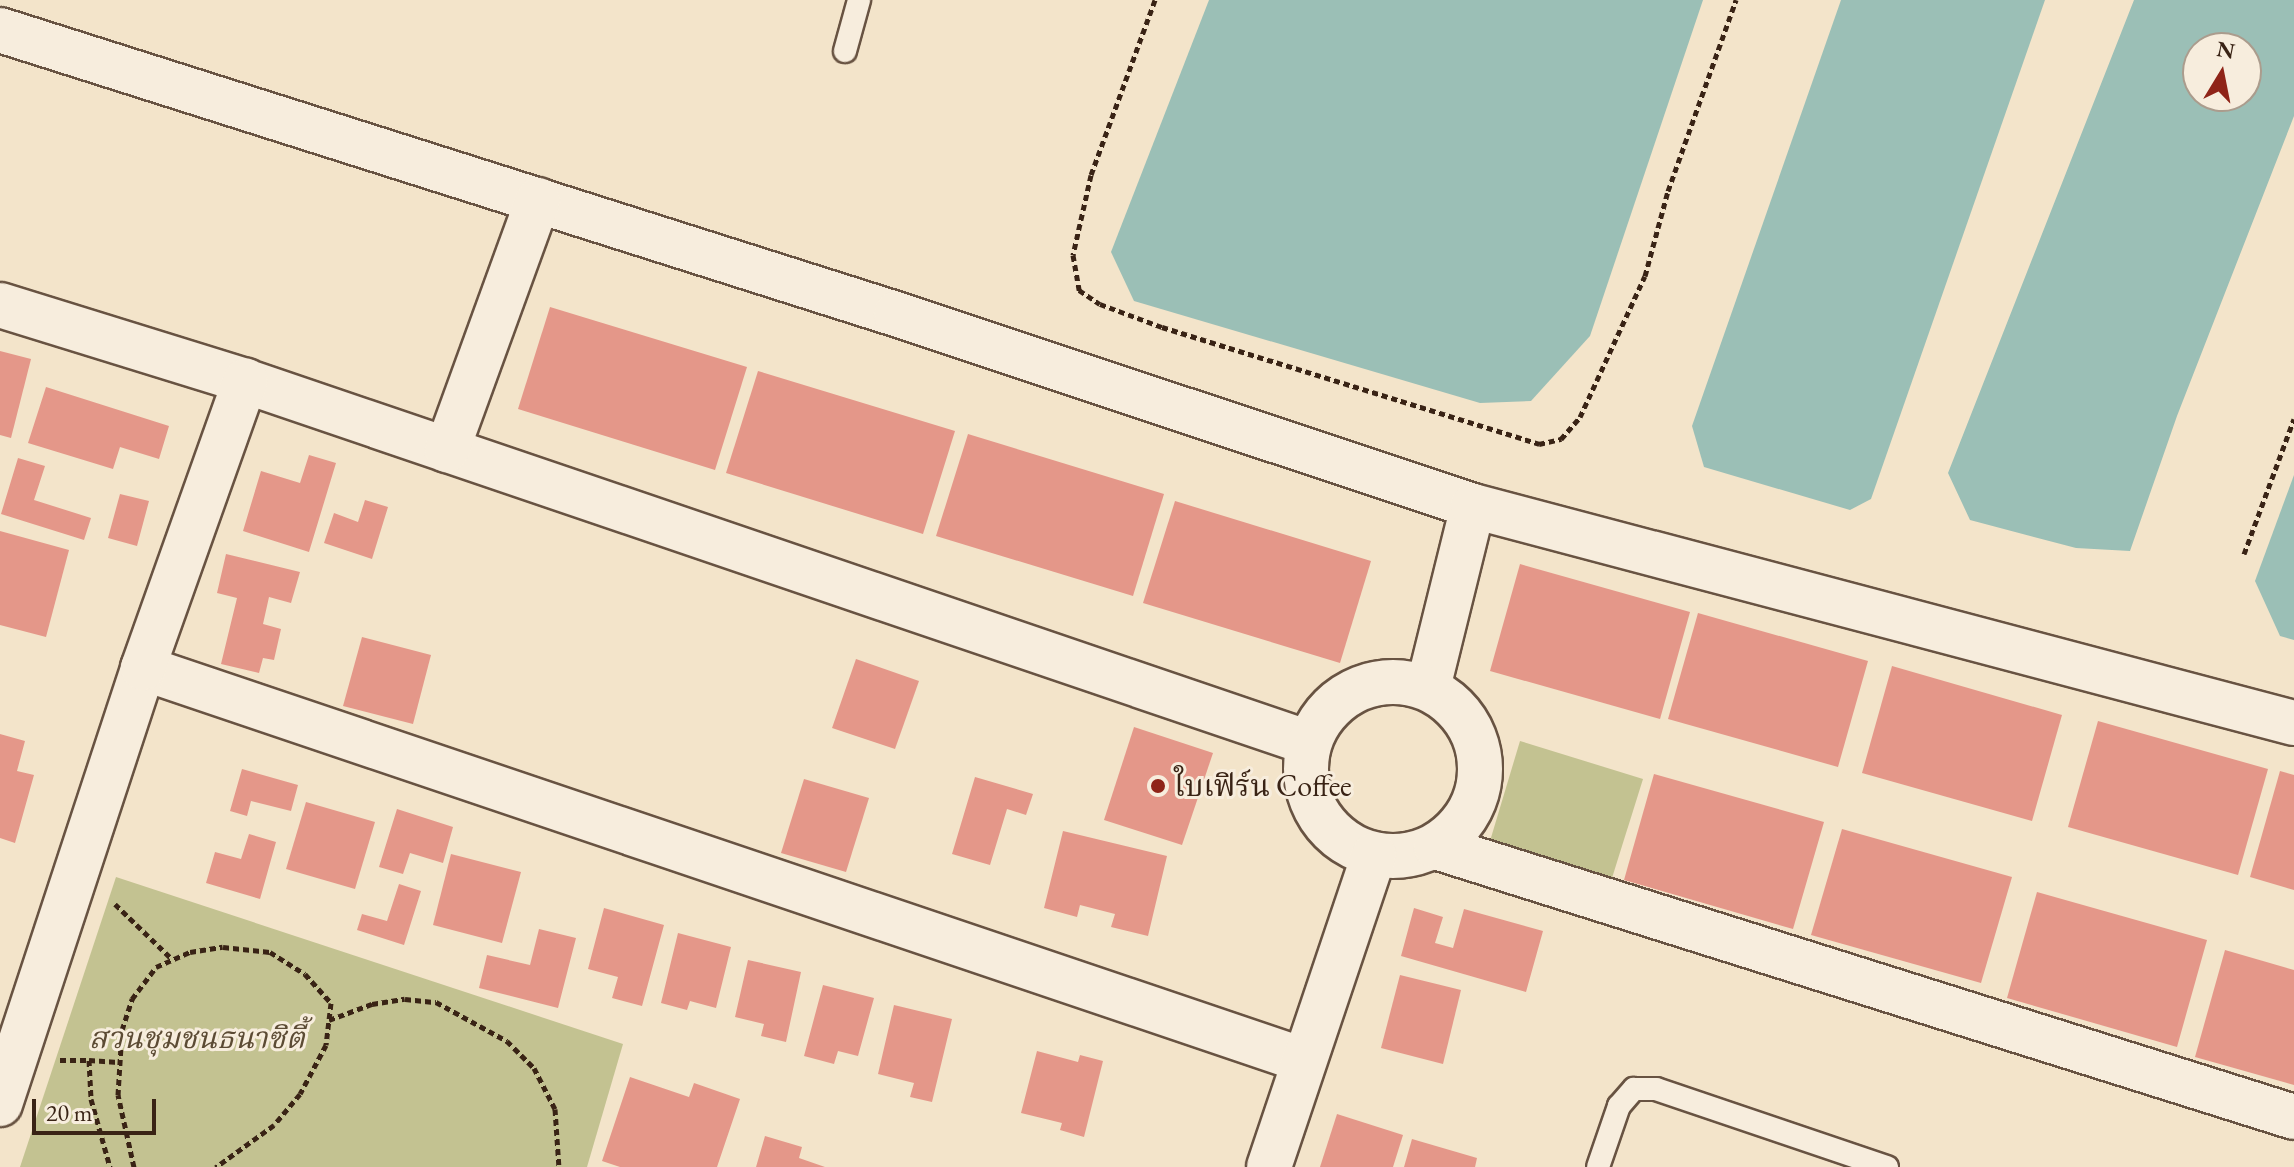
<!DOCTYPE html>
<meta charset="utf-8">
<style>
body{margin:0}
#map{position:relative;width:2294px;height:1167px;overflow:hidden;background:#f3e4ca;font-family:"EB Garamond","Noto Serif Thai",serif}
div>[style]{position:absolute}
.green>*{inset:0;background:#c3c291}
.water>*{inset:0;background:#9bbfb6}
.building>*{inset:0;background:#e49789}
.path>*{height:5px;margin-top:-2.5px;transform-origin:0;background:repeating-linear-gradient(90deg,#392315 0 6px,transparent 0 10px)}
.roads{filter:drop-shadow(2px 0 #685342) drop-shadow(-2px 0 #685342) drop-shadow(0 2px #685342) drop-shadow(0 -2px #685342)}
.service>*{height:22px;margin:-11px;padding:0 11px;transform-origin:11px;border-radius:11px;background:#f7eddd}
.minor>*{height:44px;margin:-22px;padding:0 22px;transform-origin:22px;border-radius:22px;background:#f7eddd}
.minor>.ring{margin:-22px;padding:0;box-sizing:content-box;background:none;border:44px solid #f7eddd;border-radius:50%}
.dots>*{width:22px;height:22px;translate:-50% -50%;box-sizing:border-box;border:4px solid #f7eddd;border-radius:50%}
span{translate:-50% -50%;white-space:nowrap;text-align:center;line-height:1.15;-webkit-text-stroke:6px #f7eddd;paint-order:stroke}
.poi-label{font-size:30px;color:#392315}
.left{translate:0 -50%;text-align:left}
.park-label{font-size:30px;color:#5c4b34;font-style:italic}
.north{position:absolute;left:2182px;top:32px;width:80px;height:80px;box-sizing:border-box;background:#f7eddd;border:2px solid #ab9c8d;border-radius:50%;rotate:10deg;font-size:22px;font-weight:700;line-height:32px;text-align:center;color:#392315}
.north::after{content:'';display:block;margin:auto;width:28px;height:36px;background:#8f2418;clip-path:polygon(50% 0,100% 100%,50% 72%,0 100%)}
.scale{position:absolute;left:32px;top:1099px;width:124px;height:36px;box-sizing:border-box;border:4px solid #392315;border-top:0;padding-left:10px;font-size:24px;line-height:28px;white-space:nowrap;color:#392315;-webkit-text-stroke:6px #f7eddd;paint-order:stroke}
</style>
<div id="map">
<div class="green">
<div style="clip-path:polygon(1520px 741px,1643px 779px,1612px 878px,1490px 841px)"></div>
<div style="clip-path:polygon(116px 877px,623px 1044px,587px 1167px,20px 1167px)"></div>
</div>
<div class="water">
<div style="clip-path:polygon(1209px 0,1703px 0,1590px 336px,1531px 401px,1480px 403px,1134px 301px,1111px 252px)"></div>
<div style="clip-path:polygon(1841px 0,2045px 0,1871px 499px,1850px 510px,1704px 467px,1692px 426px)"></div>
<div style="clip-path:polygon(evenodd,2134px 0,2294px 0,2294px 116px,2177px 416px,2130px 551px,2076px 548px,1970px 520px,1948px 473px,2134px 0,2198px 48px,2246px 48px,2246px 96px,2198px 96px,2198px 48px)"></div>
<div style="clip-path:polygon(2294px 475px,2294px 640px,2280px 636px,2255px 581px)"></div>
</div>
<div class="building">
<div style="clip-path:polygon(550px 307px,747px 367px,715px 470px,518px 409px)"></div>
<div style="clip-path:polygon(0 351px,31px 359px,11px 438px,0 435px)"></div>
<div style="clip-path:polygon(758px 371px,955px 431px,923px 534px,726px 473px)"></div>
<div style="clip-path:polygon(46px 387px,169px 426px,159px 459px,120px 447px,113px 469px,28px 443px)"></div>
<div style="clip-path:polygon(968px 434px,1164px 494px,1133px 596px,936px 536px)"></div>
<div style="clip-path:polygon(309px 455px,336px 463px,309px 552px,243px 531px,261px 471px,300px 483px)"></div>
<div style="clip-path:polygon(18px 458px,45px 466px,34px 500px,91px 518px,84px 540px,1px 514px)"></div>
<div style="clip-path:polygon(120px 494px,149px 501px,137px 546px,108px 538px)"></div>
<div style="clip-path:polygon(365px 500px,388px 507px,372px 559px,324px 543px,334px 513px,358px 522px)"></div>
<div style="clip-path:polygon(1175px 501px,1371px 561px,1340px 663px,1143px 603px)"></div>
<div style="clip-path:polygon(0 531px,69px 550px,46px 637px,0 625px)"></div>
<div style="clip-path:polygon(226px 554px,300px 572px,291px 603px,269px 597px,263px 624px,281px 629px,274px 660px,263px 658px,259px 673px,221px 664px,237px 598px,217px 593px)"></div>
<div style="clip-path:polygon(1520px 564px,1690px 612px,1660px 719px,1490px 671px)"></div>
<div style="clip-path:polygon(1698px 613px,1868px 661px,1838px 767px,1668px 719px)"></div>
<div style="clip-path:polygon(362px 637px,431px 655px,413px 724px,343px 706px)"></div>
<div style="clip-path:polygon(856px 659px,919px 681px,895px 749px,832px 728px)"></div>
<div style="clip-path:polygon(1892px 666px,2062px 715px,2032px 821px,1862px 773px)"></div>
<div style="clip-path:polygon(2098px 721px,2268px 769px,2238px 875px,2068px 827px)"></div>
<div style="clip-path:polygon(1134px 727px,1213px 753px,1182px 845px,1104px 820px)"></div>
<div style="clip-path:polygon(0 734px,25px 741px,17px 771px,34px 775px,15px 843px,0 838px)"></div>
<div style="clip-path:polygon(242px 769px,298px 785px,291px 811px,251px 801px,247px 816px,230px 811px)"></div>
<div style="clip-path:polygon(2280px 771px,2294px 775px,2294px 890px,2250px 877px)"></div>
<div style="clip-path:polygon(1654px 774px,1824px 822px,1793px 929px,1624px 880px)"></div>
<div style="clip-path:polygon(975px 777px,1033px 794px,1026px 815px,1007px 809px,990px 865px,952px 854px)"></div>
<div style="clip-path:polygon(804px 779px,869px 798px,846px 872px,781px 853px)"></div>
<div style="clip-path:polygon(306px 802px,375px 822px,355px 889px,286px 869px)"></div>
<div style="clip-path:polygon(397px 809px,453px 827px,443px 863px,410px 853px,403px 874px,379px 867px)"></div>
<div style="clip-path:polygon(1842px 829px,2012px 877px,1981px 983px,1811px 935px)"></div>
<div style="clip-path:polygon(1063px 831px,1167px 856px,1148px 936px,1111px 927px,1115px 914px,1080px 905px,1077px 917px,1044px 908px)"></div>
<div style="clip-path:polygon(249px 834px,276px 842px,260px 899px,206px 883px,215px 852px,241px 859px)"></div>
<div style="clip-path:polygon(451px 854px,521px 872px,502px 943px,433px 925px)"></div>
<div style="clip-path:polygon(399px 884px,421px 891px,404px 945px,357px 930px,362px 914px,387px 921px)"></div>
<div style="clip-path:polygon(2037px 892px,2207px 940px,2177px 1047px,2007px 998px)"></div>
<div style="clip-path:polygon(604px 908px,664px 925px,642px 1006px,612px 998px,618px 977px,588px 969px)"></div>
<div style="clip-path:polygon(1414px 908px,1443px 917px,1435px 943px,1453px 948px,1464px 909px,1543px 931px,1526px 992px,1401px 956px)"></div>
<div style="clip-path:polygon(539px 929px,576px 938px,558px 1008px,479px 988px,487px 955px,530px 965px)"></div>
<div style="clip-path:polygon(678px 933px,731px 947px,716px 1008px,690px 1001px,687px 1010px,661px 1003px)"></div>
<div style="clip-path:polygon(2225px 950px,2294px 970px,2294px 1085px,2195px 1057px)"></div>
<div style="clip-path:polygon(748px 960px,801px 972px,786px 1042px,761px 1036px,764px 1024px,735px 1017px)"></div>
<div style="clip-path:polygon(1400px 975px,1461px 990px,1443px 1064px,1381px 1048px)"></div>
<div style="clip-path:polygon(823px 985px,874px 998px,858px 1056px,838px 1051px,834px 1064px,804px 1056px)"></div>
<div style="clip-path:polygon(894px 1005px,952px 1019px,932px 1102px,910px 1097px,914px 1083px,878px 1074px)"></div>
<div style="clip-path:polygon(1037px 1051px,1078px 1062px,1080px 1055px,1103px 1061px,1084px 1137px,1060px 1130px,1062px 1123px,1021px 1113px)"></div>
<div style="clip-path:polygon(630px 1077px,689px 1097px,694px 1083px,740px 1099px,717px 1167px,620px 1167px,602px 1161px)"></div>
<div style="clip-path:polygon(1337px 1114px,1403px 1135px,1393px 1167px,1320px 1167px)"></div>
<div style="clip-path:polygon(765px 1136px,802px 1147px,799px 1158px,825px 1167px,756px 1167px)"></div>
<div style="clip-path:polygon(1412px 1139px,1477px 1158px,1475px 1167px,1404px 1167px)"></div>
</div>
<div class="path">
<div style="left:1155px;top:0;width:186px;rotate:110.1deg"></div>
<div style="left:1091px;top:175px;width:82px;rotate:102.7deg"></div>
<div style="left:1073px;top:255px;width:36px;rotate:80deg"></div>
<div style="left:1079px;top:290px;width:25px;rotate:34deg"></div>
<div style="left:1100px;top:304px;width:66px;rotate:20.4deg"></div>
<div style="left:1162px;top:327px;width:395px;rotate:17.2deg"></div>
<div style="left:1539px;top:444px;width:23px;rotate:-13deg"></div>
<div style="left:1561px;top:439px;width:29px;rotate:-49deg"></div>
<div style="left:1580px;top:417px;width:155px;rotate:-65.3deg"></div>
<div style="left:1645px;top:276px;width:88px;rotate:-74.9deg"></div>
<div style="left:1668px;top:191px;width:203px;rotate:-70.4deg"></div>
<div style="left:2244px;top:554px;width:144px;rotate:-69.7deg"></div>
<div style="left:115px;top:904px;width:79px;rotate:44deg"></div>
<div style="left:329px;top:1020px;width:46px;rotate:-20.4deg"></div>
<div style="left:372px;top:1004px;width:33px;rotate:-9deg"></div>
<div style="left:405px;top:999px;width:31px;rotate:6deg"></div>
<div style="left:436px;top:1002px;width:81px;rotate:28.8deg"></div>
<div style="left:507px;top:1041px;width:38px;rotate:45deg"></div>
<div style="left:534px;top:1068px;width:46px;rotate:62.9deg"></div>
<div style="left:555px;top:1109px;width:58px;rotate:86.1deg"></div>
<div style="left:60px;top:1060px;width:29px"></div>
<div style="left:89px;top:1060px;width:39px;rotate:87deg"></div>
<div style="left:91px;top:1099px;width:71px;rotate:74.4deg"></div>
<div style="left:89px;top:1060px;width:29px;rotate:4deg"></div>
<div style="left:134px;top:1167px;width:74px;rotate:-102.5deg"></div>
<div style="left:118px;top:1095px;width:65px;rotate:-86.5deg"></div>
<div style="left:122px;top:1030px;width:33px;rotate:-72deg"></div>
<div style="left:132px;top:999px;width:40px;rotate:-53deg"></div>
<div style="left:156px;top:967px;width:37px;rotate:-24deg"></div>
<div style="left:190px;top:952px;width:33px;rotate:-9deg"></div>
<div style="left:223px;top:947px;width:47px;rotate:6.1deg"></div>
<div style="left:270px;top:952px;width:41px;rotate:32.2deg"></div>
<div style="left:305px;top:974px;width:39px;rotate:48deg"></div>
<div style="left:331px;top:1003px;width:42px;rotate:96.8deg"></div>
<div style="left:326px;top:1045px;width:55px;rotate:118deg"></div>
<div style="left:300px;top:1094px;width:40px;rotate:130deg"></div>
<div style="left:274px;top:1125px;width:72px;rotate:144.1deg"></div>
</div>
<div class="roads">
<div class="service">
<div style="left:845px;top:51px;width:53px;rotate:-74.6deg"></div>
<div style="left:1598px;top:1167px;width:65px;rotate:-71deg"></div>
<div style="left:1619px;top:1106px;width:23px;rotate:-49deg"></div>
<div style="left:1634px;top:1089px;width:22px"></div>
<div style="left:1656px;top:1089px;width:244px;rotate:18.7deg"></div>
</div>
<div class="minor">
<div style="left:0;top:30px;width:940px;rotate:17.59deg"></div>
<div style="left:896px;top:314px;width:608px;rotate:18.41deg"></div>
<div style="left:1473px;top:506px;width:187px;rotate:103.9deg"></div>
<div style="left:0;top:305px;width:257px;rotate:17.2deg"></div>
<div style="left:245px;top:381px;width:1124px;rotate:18.79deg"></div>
<div style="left:447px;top:450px;width:266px;rotate:-70deg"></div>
<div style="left:1473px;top:506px;width:849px;rotate:14.81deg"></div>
<div style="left:143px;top:668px;width:1224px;rotate:18.67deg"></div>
<div class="ring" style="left:1306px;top:682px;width:130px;height:130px"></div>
<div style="left:1436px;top:847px;width:899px;rotate:17.47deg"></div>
<div style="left:0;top:1104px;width:459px;rotate:-71.8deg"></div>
<div style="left:143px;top:668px;width:305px;rotate:-70.4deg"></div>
<div style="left:1269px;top:1167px;width:329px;rotate:-71.4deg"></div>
</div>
</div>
<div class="dots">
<div style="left:1158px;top:786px;background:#8f2418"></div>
</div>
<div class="poi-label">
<span class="left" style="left:1174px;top:786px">ใบเฟิร์น Coffee</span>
</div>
<div class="park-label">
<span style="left:197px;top:1038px">สวนชุมชนธนาซิตี้</span>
</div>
<div class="north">N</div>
<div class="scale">20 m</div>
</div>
